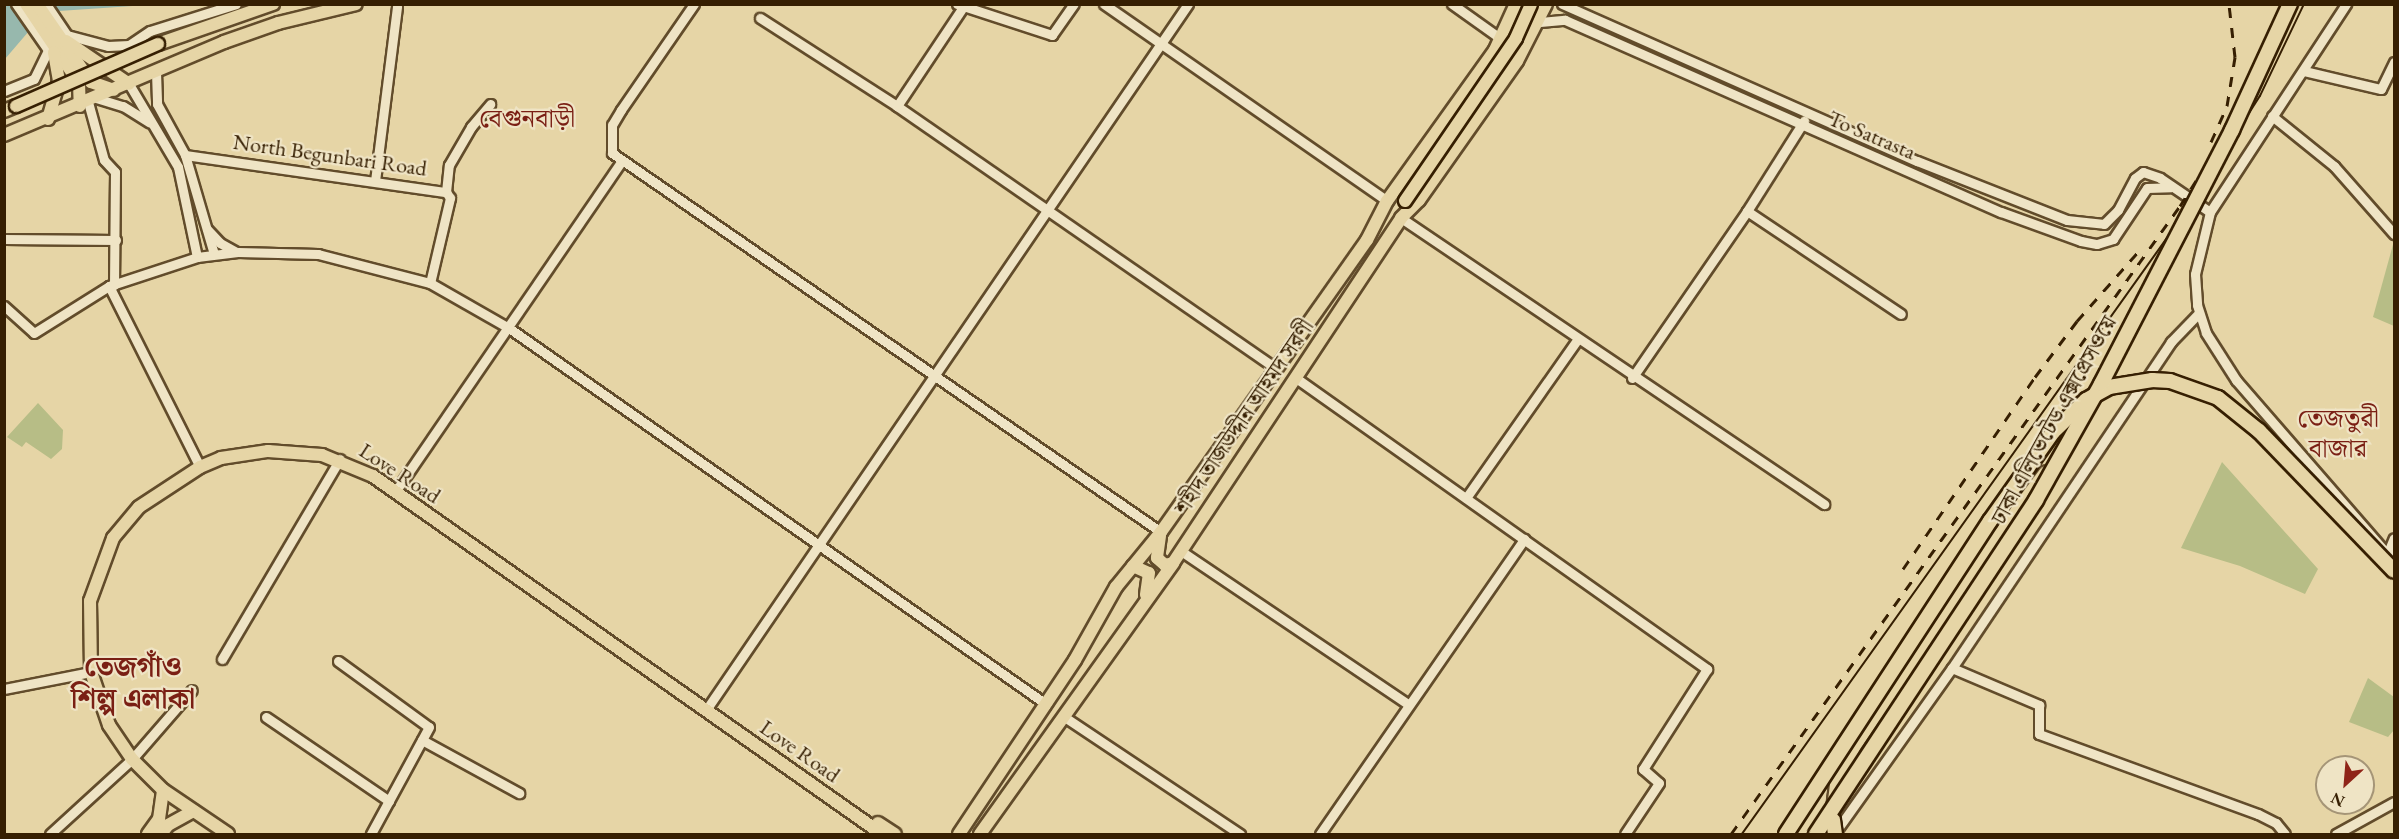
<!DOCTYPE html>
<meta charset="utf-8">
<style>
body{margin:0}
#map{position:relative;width:2399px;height:839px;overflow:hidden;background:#e6d5a6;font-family:"EB Garamond","Noto Serif Bengali",serif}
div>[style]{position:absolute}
.green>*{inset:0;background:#b7bd86}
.water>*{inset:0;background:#97b8ad}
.roads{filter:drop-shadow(2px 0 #624c2b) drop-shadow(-2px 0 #624c2b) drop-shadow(0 2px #624c2b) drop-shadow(0 -2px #624c2b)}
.minor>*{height:9px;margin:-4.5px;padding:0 4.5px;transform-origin:4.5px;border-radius:4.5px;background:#efe4c5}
.major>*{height:12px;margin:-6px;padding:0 6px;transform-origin:6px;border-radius:6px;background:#e6d5a6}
.highway>*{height:14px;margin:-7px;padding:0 7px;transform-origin:7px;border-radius:7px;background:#e6d5a6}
.tram>*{height:1.5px;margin:-0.75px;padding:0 0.75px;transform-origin:0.75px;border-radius:0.75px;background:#361f02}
.rail>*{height:3px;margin-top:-1.5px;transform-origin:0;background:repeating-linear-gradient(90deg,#361f02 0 10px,transparent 0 20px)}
.bridges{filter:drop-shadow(2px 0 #361f02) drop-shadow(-2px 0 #361f02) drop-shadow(0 2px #361f02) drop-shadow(0 -2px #361f02)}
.major-bridge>*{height:12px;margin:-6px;padding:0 6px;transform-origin:6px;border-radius:6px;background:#e6d5a6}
.highway-bridge>*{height:14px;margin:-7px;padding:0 7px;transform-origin:7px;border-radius:7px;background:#e6d5a6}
span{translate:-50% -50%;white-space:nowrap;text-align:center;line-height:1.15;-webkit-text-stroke:4.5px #efe4c5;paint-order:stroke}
.street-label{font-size:22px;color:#361f02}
.quarter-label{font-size:26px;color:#7a1f14}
.district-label{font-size:28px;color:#7a1f14;font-weight:700}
.frame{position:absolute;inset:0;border:6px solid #361f02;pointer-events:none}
.north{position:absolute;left:2315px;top:755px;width:60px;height:60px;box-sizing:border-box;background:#efe4c5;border:2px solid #a59577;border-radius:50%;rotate:206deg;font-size:16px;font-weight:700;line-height:24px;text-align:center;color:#361f02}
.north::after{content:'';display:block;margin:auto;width:21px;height:27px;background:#8f2418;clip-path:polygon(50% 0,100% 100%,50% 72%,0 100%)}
</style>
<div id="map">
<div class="green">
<div style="clip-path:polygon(2394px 241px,2394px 326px,2373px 317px)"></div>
<div style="clip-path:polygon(38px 403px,63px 430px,62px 449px,51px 459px,26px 442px,22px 447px,7px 437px)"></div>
<div style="clip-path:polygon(2222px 462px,2318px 569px,2305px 594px,2240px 566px,2181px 548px)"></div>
<div style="clip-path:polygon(2368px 678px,2394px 697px,2394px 730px,2388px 737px,2349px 722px)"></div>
</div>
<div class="water">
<div style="clip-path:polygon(5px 5px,147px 5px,59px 11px,29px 31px,5px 59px)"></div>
</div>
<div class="roads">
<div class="minor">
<div style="left:46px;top:4px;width:37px;rotate:56deg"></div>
<div style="left:67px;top:35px;width:42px;rotate:15deg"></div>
<div style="left:108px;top:46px;width:21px;rotate:-3deg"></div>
<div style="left:129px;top:45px;width:25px;rotate:-34deg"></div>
<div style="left:150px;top:31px;width:90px;rotate:-17.4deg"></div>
<div style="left:694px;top:4px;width:129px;rotate:124.6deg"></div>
<div style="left:621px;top:110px;width:17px;rotate:121deg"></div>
<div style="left:612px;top:125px;width:28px;rotate:90deg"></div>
<div style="left:612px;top:153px;width:667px;rotate:34.62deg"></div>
<div style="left:957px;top:4px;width:100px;rotate:18.1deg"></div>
<div style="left:1052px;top:35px;width:38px;rotate:-55deg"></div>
<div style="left:1104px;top:4px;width:345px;rotate:34.8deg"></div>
<div style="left:1452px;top:4px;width:60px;rotate:35.5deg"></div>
<div style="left:1562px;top:4px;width:388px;rotate:23.9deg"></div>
<div style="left:1917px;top:161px;width:161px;rotate:21.5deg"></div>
<div style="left:2067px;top:220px;width:37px;rotate:6deg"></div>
<div style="left:2104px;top:224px;width:20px;rotate:-45deg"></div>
<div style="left:2118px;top:210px;width:36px;rotate:-62deg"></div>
<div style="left:2135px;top:178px;width:10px;rotate:-37deg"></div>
<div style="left:2143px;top:172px;width:18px;rotate:19deg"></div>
<div style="left:2160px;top:178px;width:60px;rotate:34.2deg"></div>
<div style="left:760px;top:18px;width:163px;rotate:32.7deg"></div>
<div style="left:897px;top:106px;width:461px;rotate:34.7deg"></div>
<div style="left:1540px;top:22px;width:25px;rotate:-5deg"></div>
<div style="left:1565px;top:20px;width:476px;rotate:23.8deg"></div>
<div style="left:2001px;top:212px;width:85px;rotate:19.9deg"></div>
<div style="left:2081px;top:241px;width:16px;rotate:11deg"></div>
<div style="left:2097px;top:244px;width:17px;rotate:-17deg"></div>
<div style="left:2113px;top:239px;width:61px;rotate:-56.3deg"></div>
<div style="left:2147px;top:188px;width:24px;rotate:-2deg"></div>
<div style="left:2304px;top:71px;width:79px;rotate:13.2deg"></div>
<div style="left:2381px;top:89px;width:30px;rotate:-64deg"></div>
<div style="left:156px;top:72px;width:32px;rotate:88deg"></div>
<div style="left:157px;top:104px;width:58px;rotate:61.2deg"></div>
<div style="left:185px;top:155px;width:103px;rotate:73.7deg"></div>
<div style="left:129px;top:84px;width:96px;rotate:59.4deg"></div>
<div style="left:178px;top:167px;width:92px;rotate:78.1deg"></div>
<div style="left:4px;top:91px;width:32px;rotate:-22deg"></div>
<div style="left:34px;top:79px;width:32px;rotate:-64deg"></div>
<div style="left:48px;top:50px;width:56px;rotate:-124.8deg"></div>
<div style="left:96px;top:98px;width:28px;rotate:17deg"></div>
<div style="left:123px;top:106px;width:31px;rotate:32deg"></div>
<div style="left:88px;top:102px;width:60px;rotate:74.6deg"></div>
<div style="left:104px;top:160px;width:16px;rotate:47deg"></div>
<div style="left:115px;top:172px;width:113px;rotate:90.5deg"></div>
<div style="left:897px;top:106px;width:119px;rotate:-56.3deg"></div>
<div style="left:2272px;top:116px;width:80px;rotate:38.9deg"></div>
<div style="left:2334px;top:166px;width:91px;rotate:48.6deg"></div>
<div style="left:185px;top:155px;width:264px;rotate:8.1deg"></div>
<div style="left:446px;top:192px;width:7px;rotate:56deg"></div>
<div style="left:450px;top:198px;width:87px;rotate:103.2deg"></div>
<div style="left:375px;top:181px;width:176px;rotate:-82.8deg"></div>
<div style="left:446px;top:192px;width:27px;rotate:-84deg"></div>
<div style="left:449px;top:165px;width:44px;rotate:-59.9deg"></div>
<div style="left:471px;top:127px;width:30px;rotate:-50deg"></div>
<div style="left:1747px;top:211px;width:185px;rotate:33.8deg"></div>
<div style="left:2210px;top:212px;width:64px;rotate:103.6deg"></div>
<div style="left:2195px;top:274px;width:31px;rotate:86deg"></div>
<div style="left:2197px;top:305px;width:29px;rotate:72deg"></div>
<div style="left:2206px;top:333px;width:56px;rotate:57.4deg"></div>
<div style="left:2236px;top:380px;width:233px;rotate:49deg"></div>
<div style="left:2210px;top:212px;width:249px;rotate:-56.8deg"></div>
<div style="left:1401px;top:218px;width:511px;rotate:34.06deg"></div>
<div style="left:207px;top:229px;width:19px;rotate:47deg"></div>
<div style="left:220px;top:243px;width:18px;rotate:29deg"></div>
<div style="left:4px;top:239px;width:112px;rotate:0.5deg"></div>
<div style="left:109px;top:286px;width:203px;rotate:63.3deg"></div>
<div style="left:4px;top:306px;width:40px;rotate:42deg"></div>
<div style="left:34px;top:333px;width:89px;rotate:-32.1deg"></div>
<div style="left:109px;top:286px;width:93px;rotate:-18.2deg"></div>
<div style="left:197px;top:257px;width:41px;rotate:-7deg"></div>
<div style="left:238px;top:252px;width:80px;rotate:1.4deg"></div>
<div style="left:318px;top:254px;width:116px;rotate:14.5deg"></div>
<div style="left:430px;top:283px;width:91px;rotate:29.7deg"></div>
<div style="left:509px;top:328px;width:656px;rotate:35deg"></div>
<div style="left:1296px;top:378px;width:504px;rotate:35.3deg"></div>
<div style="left:1707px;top:669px;width:119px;rotate:122.6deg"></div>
<div style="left:1643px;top:769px;width:21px;rotate:41deg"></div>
<div style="left:1659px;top:783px;width:61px;rotate:123.7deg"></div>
<div style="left:1632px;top:378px;width:203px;rotate:-55.4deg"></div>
<div style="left:1747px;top:211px;width:107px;rotate:-57.7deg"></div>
<div style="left:395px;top:492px;width:400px;rotate:-55.6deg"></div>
<div style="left:1466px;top:498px;width:193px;rotate:-54.9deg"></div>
<div style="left:1181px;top:551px;width:274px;rotate:34deg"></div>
<div style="left:2387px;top:555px;width:18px;rotate:-68deg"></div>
<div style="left:222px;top:659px;width:232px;rotate:-59.5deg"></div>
<div style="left:338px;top:661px;width:112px;rotate:36deg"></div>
<div style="left:429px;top:727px;width:122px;rotate:118.5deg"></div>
<div style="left:1952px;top:668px;width:95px;rotate:23deg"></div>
<div style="left:2039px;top:705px;width:29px;rotate:90deg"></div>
<div style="left:2039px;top:734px;width:233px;rotate:20.1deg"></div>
<div style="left:2258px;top:814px;width:20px;rotate:27deg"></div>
<div style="left:2276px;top:823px;width:14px;rotate:51deg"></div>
<div style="left:4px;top:689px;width:89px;rotate:-11.1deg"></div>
<div style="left:706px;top:710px;width:855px;rotate:-55.68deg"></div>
<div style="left:1063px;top:716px;width:213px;rotate:33.7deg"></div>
<div style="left:266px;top:717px;width:149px;rotate:34.3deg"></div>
<div style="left:422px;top:740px;width:111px;rotate:28.7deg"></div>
<div style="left:50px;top:834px;width:111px;rotate:-42.4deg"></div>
<div style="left:132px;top:759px;width:91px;rotate:-49deg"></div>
<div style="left:1320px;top:834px;width:359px;rotate:-55.3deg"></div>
<div style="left:1834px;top:834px;width:204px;rotate:-54.6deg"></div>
<div style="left:1952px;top:668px;width:393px;rotate:-56.1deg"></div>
<div style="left:2171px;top:342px;width:40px;rotate:-46deg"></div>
<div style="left:2336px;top:834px;width:66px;rotate:-28.9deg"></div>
</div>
<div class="major">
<div style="left:26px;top:4px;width:95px;rotate:56.1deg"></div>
<div style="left:79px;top:83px;width:23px;rotate:88deg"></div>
<div style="left:37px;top:4px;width:95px;rotate:55.3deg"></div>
<div style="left:91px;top:82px;width:24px;rotate:19deg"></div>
<div style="left:66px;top:41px;width:76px;rotate:34.3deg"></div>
<div style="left:158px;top:44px;width:122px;rotate:-19.2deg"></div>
<div style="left:4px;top:111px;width:13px;rotate:-23deg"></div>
<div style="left:48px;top:119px;width:40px;rotate:-74deg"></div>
<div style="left:59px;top:81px;width:29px;rotate:-100deg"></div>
<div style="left:4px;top:135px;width:239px;rotate:-22.9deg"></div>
<div style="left:224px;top:42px;width:57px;rotate:-19.4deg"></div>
<div style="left:278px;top:23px;width:80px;rotate:-13.7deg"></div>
<div style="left:1160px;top:536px;width:22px;rotate:98deg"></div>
<div style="left:1157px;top:558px;width:11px;rotate:41deg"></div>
<div style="left:1165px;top:565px;width:8px;rotate:-14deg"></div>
<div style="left:1133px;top:566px;width:17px;rotate:24deg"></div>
<div style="left:1149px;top:573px;width:22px;rotate:98deg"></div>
<div style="left:878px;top:823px;width:20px;rotate:33deg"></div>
<div style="left:148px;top:834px;width:19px;rotate:-54deg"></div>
<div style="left:159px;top:819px;width:29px;rotate:-82deg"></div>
<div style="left:161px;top:834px;width:11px;rotate:-52deg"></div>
<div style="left:168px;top:825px;width:29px;rotate:-29deg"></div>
<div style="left:228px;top:834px;width:78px;rotate:-145.9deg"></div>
<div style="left:163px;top:790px;width:44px;rotate:-135deg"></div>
<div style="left:132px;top:759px;width:41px;rotate:-124.1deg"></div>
<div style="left:109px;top:725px;width:56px;rotate:-108.8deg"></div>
<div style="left:91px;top:672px;width:71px;rotate:-90.8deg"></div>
<div style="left:90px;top:601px;width:67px;rotate:-69.9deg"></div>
<div style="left:113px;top:538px;width:40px;rotate:-50deg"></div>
<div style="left:139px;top:507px;width:73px;rotate:-33.3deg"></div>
<div style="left:200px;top:467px;width:23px;rotate:-23deg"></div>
<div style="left:221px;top:458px;width:48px;rotate:-8.5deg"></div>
<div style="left:268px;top:451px;width:54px;rotate:4.2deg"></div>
<div style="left:322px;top:455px;width:55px;rotate:22.4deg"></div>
<div style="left:373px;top:476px;width:622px;rotate:35.12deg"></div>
<div style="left:959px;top:834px;width:209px;rotate:-56.3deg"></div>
<div style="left:1075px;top:660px;width:84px;rotate:-60.7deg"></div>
<div style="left:1116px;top:587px;width:71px;rotate:-50.7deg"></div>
<div style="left:1161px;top:532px;width:357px;rotate:-54.8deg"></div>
<div style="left:1367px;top:240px;width:44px;rotate:-62.9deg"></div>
<div style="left:1387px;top:201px;width:186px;rotate:-54.4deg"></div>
<div style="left:1495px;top:50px;width:51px;rotate:-65.5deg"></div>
<div style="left:980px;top:834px;width:333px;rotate:-54.5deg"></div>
<div style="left:1173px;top:563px;width:414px;rotate:-56.5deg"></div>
<div style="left:1401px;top:218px;width:25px;rotate:-45deg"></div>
<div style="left:1419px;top:200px;width:170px;rotate:-54.8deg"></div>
<div style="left:1517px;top:61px;width:64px;rotate:-63deg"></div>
</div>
<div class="highway">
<div style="left:1834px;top:809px;width:26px;rotate:-83deg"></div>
<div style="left:1837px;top:783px;width:39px;rotate:-66deg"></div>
<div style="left:1853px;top:747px;width:229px;rotate:-55.7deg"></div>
<div style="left:1982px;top:558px;width:106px;rotate:-53deg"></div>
</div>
</div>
<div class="tram">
<div style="left:1742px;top:834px;width:766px;rotate:-54.51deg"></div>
<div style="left:2187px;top:210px;width:135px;rotate:-57.4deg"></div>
<div style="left:2260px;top:96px;width:102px;rotate:-64.4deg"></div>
</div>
<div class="rail">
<div style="left:2211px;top:142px;width:39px;rotate:-66deg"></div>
<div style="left:2227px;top:106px;width:50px;rotate:-80.7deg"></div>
<div style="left:2235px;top:57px;width:53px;rotate:-96.5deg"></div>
<div style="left:1903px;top:569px;width:233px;rotate:-55.5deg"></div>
<div style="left:2035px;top:377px;width:70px;rotate:-53.1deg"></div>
<div style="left:2077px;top:321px;width:92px;rotate:-48.5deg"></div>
<div style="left:1731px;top:834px;width:772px;rotate:-54.44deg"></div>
<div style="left:2180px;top:206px;width:135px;rotate:-57.7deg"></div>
<div style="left:2252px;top:92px;width:98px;rotate:-64deg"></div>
</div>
<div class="bridges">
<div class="major-bridge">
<div style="left:16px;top:106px;width:155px;rotate:-23.6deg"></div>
<div style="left:1405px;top:201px;width:197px;rotate:-55.7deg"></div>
<div style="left:1516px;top:38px;width:37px;rotate:-66deg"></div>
</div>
<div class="highway-bridge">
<div style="left:1833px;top:820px;width:14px;rotate:82deg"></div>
<div style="left:1786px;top:834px;width:374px;rotate:-56.9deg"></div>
<div style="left:1990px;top:521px;width:109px;rotate:-54.7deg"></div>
<div style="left:2053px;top:432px;width:46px;rotate:-44.1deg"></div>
<div style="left:2086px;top:400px;width:26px;rotate:-29deg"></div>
<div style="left:2109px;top:387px;width:44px;rotate:-9.2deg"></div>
<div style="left:2152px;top:380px;width:18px;rotate:3deg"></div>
<div style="left:2170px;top:381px;width:51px;rotate:19.5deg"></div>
<div style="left:2218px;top:398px;width:53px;rotate:38.8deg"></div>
<div style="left:2259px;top:431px;width:194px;rotate:46deg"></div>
<div style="left:1816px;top:834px;width:400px;rotate:-56.6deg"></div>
<div style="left:2036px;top:500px;width:133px;rotate:-60.7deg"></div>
<div style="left:2101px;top:384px;width:286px;rotate:-62.7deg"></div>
<div style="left:2232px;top:130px;width:139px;rotate:-65.3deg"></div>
</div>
</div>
<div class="street-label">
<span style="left:1872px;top:135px;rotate:23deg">To Satrasta</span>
<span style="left:330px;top:155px;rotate:8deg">North Begunbari Road</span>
<span style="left:1244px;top:417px;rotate:-56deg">শহীদ তাজউদ্দীন আহমদ সরণী</span>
<span style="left:2054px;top:420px;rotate:-61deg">ঢাকা এলিভেটেড এক্সপ্রেসওয়ে</span>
<span style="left:400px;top:473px;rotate:33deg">Love Road</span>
<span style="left:800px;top:751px;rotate:35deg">Love Road</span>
</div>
<div class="quarter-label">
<span style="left:527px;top:119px">বেগুনবাড়ী</span>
<span style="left:2338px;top:434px">তেজতুরী<br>বাজার</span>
</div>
<div class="district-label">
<span style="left:133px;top:682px">তেজগাঁও<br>শিল্প এলাকা</span>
</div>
<div class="frame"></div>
<div class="north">N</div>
</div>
